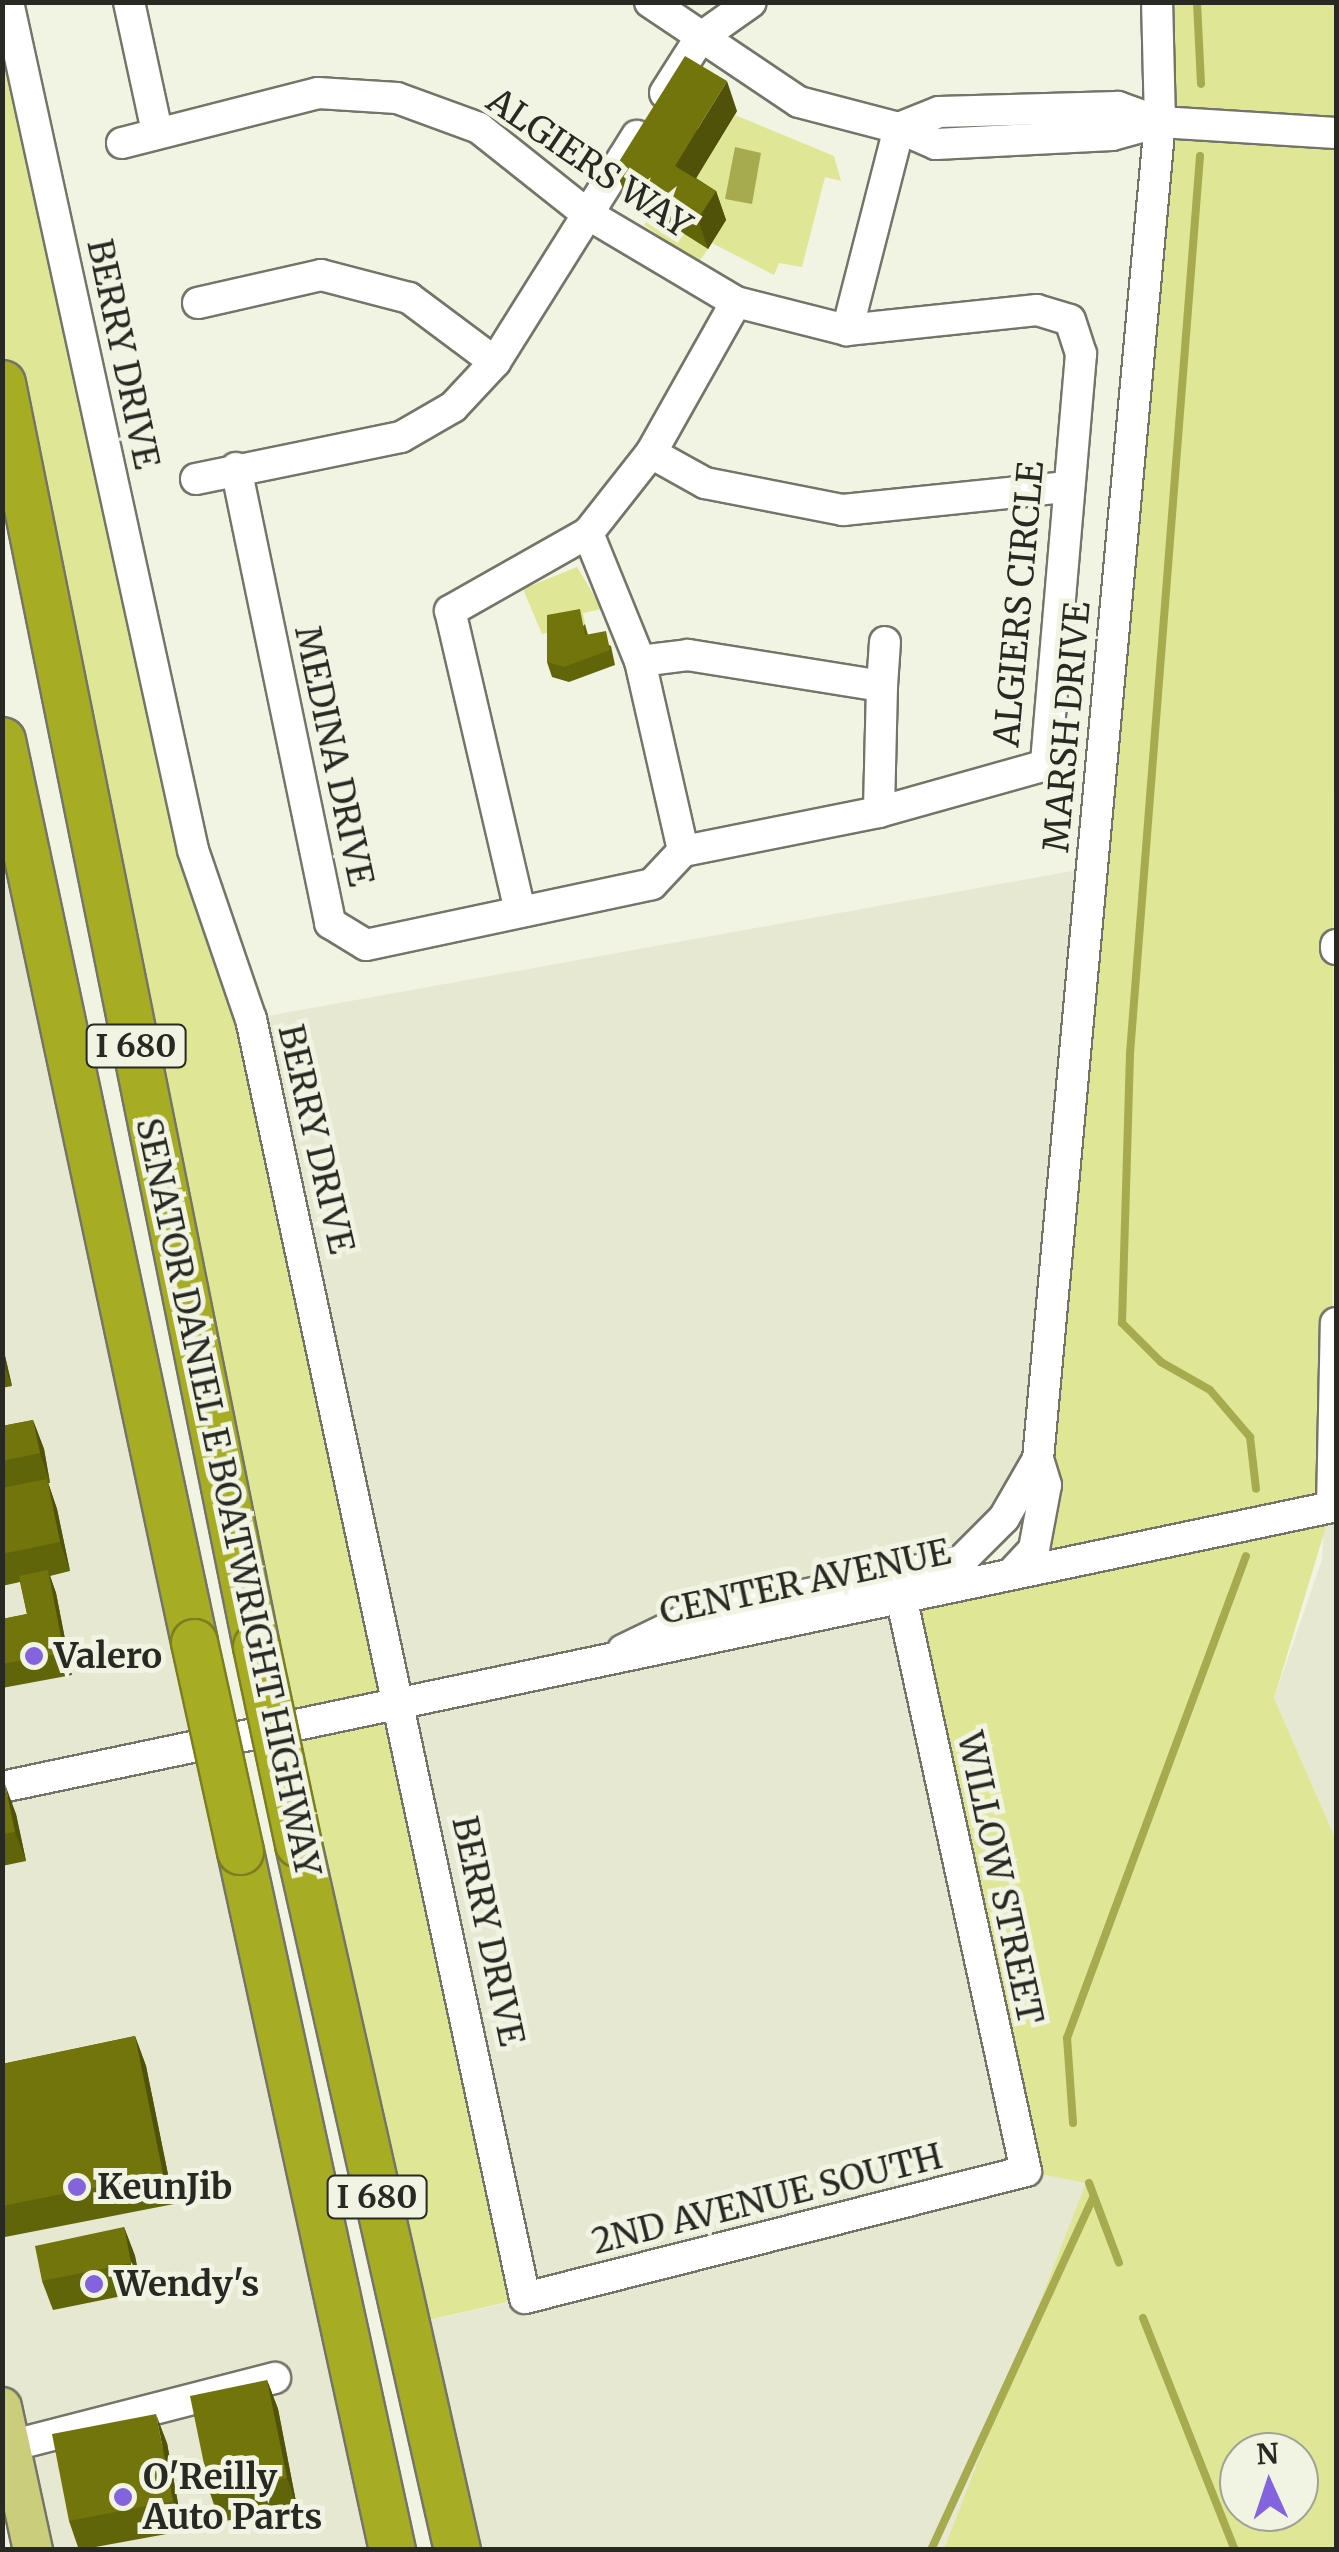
<!DOCTYPE html>
<style>
body{margin:0}
#map{position:relative;width:1339px;height:2552px;overflow:hidden;background:#f1f3e3;font-family:Merriweather,serif}
div>[style]{position:absolute}
.built>*{inset:0;background:#e6e8d1}
.green>*{inset:0;background:#dfe695}
.water>*{inset:0;background:#a6ab4f}
.stream>*{height:8px;margin:-4px;padding:0 4px;transform-origin:4px;border-radius:4px;background:#a6ab4f}
.roads{filter:drop-shadow(2px 0 #747568) drop-shadow(-2px 0 #747568) drop-shadow(0 2px #747568) drop-shadow(0 -2px #747568)}
.minor>*{height:30px;margin:-15px;padding:0 15px;transform-origin:15px;border-radius:15px;background:#fff}
.major>*{height:38px;margin:-19px;padding:0 19px;transform-origin:19px;border-radius:19px;background:#cace7a}
.highway>*{height:45px;margin:-22.5px;padding:0 22.5px;transform-origin:22.5px;border-radius:22.5px;background:#a7ad22}
.bridges{filter:drop-shadow(2px 0 #7b7f22) drop-shadow(-2px 0 #7b7f22) drop-shadow(0 2px #7b7f22) drop-shadow(0 -2px #7b7f22)}
.highway-bridge>*{height:45px;margin:-22.5px;padding:0 22.5px;transform-origin:22.5px;border-radius:22.5px;background:#a7ad22}
.wall>*{inset:0;background:#616509}
.shaded-wall>*{inset:0;background:#4f5208}
.building>*{inset:0;background:#71750b}
.dots>*{width:28px;height:28px;translate:-50% -50%;box-sizing:border-box;border:5px solid #f1f3e3;border-radius:50%}
span{translate:-50% -50%;white-space:nowrap;text-align:center;line-height:1.15;-webkit-text-stroke:10px #f1f3e3;paint-order:stroke}
.shield-label span{padding:2px 8px;background:#f1f3e3;border:2px solid;border-radius:8px;-webkit-text-stroke-width:0}
.shield-label{font-size:32px;color:#282923;font-weight:700}
.street-label{font-size:35px;color:#282923}
.poi-label{font-size:35px;color:#282923;font-weight:700}
.left{translate:0 -50%;text-align:left}
.frame{position:absolute;inset:0;border:5px solid #282923;pointer-events:none}
.north{position:absolute;left:1219px;top:2432px;width:100px;height:100px;box-sizing:border-box;background:#f1f3e3;border:2px solid #a1a296;border-radius:50%;rotate:357deg;font-size:28px;font-weight:700;line-height:40px;text-align:center;color:#282923}
.north::after{content:'';display:block;margin:auto;width:35px;height:45px;background:#8363de;clip-path:polygon(50% 0,100% 100%,50% 72%,0 100%)}
</style>
<div id="map">
<div class="built">
<div style="clip-path:polygon(2px 740px,392px 2549px,33px 2549px,2px 2407px)"></div>
<div style="clip-path:polygon(1089px 868px,1038px 1459px,1019px 1490px,902px 1601px,1089px 2183px,944px 2549px,457px 2549px,406px 2325px,525px 2299px,251px 1019px)"></div>
<div style="clip-path:polygon(1336px 1323px,1336px 1840px,1274px 1698px,1322px 1560px)"></div>
</div>
<div class="green">
<div style="clip-path:polygon(2px 3px,116px 501px,244px 989px,525px 2298px,406px 2325px,3px 383px)"></div>
<div style="clip-path:polygon(evenodd,1157px 3px,1336px 3px,1332px 1507px,1274px 1698px,1336px 1840px,1336px 2549px,944px 2549px,1086px 2183px,1026px 2171px,902px 1601px,1033px 1549px,1157px 3px,1239px 2452px,1299px 2452px,1299px 2512px,1239px 2512px,1239px 2452px)"></div>
<div style="clip-path:polygon(735px 115px,834px 156px,841px 181px,825px 177px,802px 267px,779px 263px,774px 275px,712px 243px,726px 220px,686px 195px)"></div>
<div style="clip-path:polygon(652px 214px,708px 249px,698px 263px,644px 225px)"></div>
<div style="clip-path:polygon(577px 567px,602px 609px,583px 613px,585px 624px,542px 634px,523px 589px)"></div>
</div>
<div class="water">
<div style="clip-path:polygon(735px 147px,761px 153px,752px 204px,725px 199px)"></div>
</div>
<div class="stream">
<div style="left:1197px;top:2px;width:82px;rotate:87.2deg"></div>
<div style="left:1200px;top:156px;width:901px;rotate:94.46deg"></div>
<div style="left:1130px;top:1054px;width:269px;rotate:91.7deg"></div>
<div style="left:1122px;top:1323px;width:55px;rotate:45deg"></div>
<div style="left:1161px;top:1362px;width:56px;rotate:29.7deg"></div>
<div style="left:1210px;top:1390px;width:62px;rotate:49.6deg"></div>
<div style="left:1250px;top:1437px;width:52px;rotate:83.4deg"></div>
<div style="left:1073px;top:2123px;width:85px;rotate:-94deg"></div>
<div style="left:1067px;top:2038px;width:514px;rotate:-69.63deg"></div>
<div style="left:1089px;top:2183px;width:85px;rotate:69.4deg"></div>
<div style="left:1143px;top:2318px;width:250px;rotate:68.4deg"></div>
<div style="left:931px;top:2550px;width:388px;rotate:-65.3deg"></div>
</div>
<div class="roads">
<div class="minor">
<div style="left:8px;top:2px;width:868px;rotate:77.69deg"></div>
<div style="left:193px;top:850px;width:179px;rotate:71.1deg"></div>
<div style="left:251px;top:1019px;width:1308px;rotate:77.91deg"></div>
<div style="left:525px;top:2298px;width:517px;rotate:-14.22deg"></div>
<div style="left:1026px;top:2171px;width:583px;rotate:-102.27deg"></div>
<div style="left:129px;top:2px;width:132px;rotate:77.8deg"></div>
<div style="left:650px;top:2px;width:179px;rotate:33.9deg"></div>
<div style="left:799px;top:102px;width:103px;rotate:14.6deg"></div>
<div style="left:899px;top:128px;width:209px;rotate:104.4deg"></div>
<div style="left:665px;top:93px;width:65px;rotate:-57.5deg"></div>
<div style="left:700px;top:38px;width:62px;rotate:-35.2deg"></div>
<div style="left:1160px;top:122px;width:45px;rotate:-160.3deg"></div>
<div style="left:1118px;top:107px;width:179px;rotate:178.4deg"></div>
<div style="left:939px;top:112px;width:43px;rotate:158.2deg"></div>
<div style="left:899px;top:128px;width:40px;rotate:23.4deg"></div>
<div style="left:936px;top:144px;width:176px;rotate:-2.9deg"></div>
<div style="left:1112px;top:135px;width:50px;rotate:-15.2deg"></div>
<div style="left:1160px;top:122px;width:176px;rotate:3.6deg"></div>
<div style="left:122px;top:143px;width:202px;rotate:-14.3deg"></div>
<div style="left:318px;top:93px;width:79px;rotate:3.6deg"></div>
<div style="left:397px;top:98px;width:87px;rotate:20.1deg"></div>
<div style="left:479px;top:128px;width:137px;rotate:38.5deg"></div>
<div style="left:586px;top:213px;width:174px;rotate:30.7deg"></div>
<div style="left:736px;top:302px;width:114px;rotate:14.2deg"></div>
<div style="left:847px;top:330px;width:191px;rotate:-6deg"></div>
<div style="left:1037px;top:310px;width:34px;rotate:17deg"></div>
<div style="left:1070px;top:320px;width:36px;rotate:72deg"></div>
<div style="left:1081px;top:354px;width:412px;rotate:94.9deg"></div>
<div style="left:1046px;top:765px;width:173px;rotate:164.3deg"></div>
<div style="left:879px;top:812px;width:200px;rotate:168.7deg"></div>
<div style="left:198px;top:303px;width:126px;rotate:-12.8deg"></div>
<div style="left:321px;top:275px;width:91px;rotate:14.6deg"></div>
<div style="left:409px;top:298px;width:107px;rotate:36.7deg"></div>
<div style="left:651px;top:453px;width:62px;rotate:29.1deg"></div>
<div style="left:705px;top:483px;width:141px;rotate:11.1deg"></div>
<div style="left:843px;top:510px;width:223px;rotate:-5.9deg"></div>
<div style="left:236px;top:468px;width:465px;rotate:78.3deg"></div>
<div style="left:330px;top:923px;width:42px;rotate:31.4deg"></div>
<div style="left:366px;top:945px;width:292px;rotate:-12deg"></div>
<div style="left:652px;top:884px;width:45px;rotate:-46.8deg"></div>
<div style="left:196px;top:479px;width:209px;rotate:-11.6deg"></div>
<div style="left:401px;top:437px;width:60px;rotate:-30deg"></div>
<div style="left:453px;top:407px;width:62px;rotate:-47deg"></div>
<div style="left:495px;top:362px;width:267px;rotate:-57.9deg"></div>
<div style="left:588px;top:533px;width:138px;rotate:67.9deg"></div>
<div style="left:640px;top:661px;width:195px;rotate:77.2deg"></div>
<div style="left:640px;top:661px;width:48px;rotate:-7.1deg"></div>
<div style="left:688px;top:655px;width:196px;rotate:9.1deg"></div>
<div style="left:882px;top:686px;width:126px;rotate:91.4deg"></div>
<div style="left:882px;top:686px;width:44px;rotate:-86.1deg"></div>
<div style="left:520px;top:911px;width:308px;rotate:-103.1deg"></div>
<div style="left:450px;top:611px;width:159px;rotate:-29.5deg"></div>
<div style="left:588px;top:533px;width:102px;rotate:-51.8deg"></div>
<div style="left:651px;top:453px;width:173px;rotate:-60.6deg"></div>
<div style="left:1336px;top:945px;width:4px;rotate:90deg"></div>
<div style="left:1011px;top:1574px;width:34px;rotate:-47deg"></div>
<div style="left:1034px;top:1549px;width:65px;rotate:-79.4deg"></div>
<div style="left:1046px;top:1485px;width:27px;rotate:-107deg"></div>
<div style="left:1038px;top:1459px;width:1343px;rotate:-84.79deg"></div>
<div style="left:1160px;top:122px;width:120px;rotate:-91.4deg"></div>
<div style="left:623px;top:1650px;width:67px;rotate:-25.8deg"></div>
<div style="left:683px;top:1621px;width:284px;rotate:-12.2deg"></div>
<div style="left:961px;top:1561px;width:61px;rotate:-45deg"></div>
<div style="left:1004px;top:1518px;width:68px;rotate:-60deg"></div>
<div style="left:2px;top:1787px;width:1359px;rotate:-11.89deg"></div>
<div style="left:1332px;top:1507px;width:184px;rotate:-88.8deg"></div>
<div style="left:2px;top:2448px;width:282px;rotate:-14.4deg"></div>
</div>
<div class="major">
<div style="left:2px;top:2407px;width:146px;rotate:77.8deg"></div>
</div>
<div class="highway">
<div style="left:2px;top:383px;width:1288px;rotate:78.63deg"></div>
<div style="left:2px;top:740px;width:922px;rotate:77.98deg"></div>
<div style="left:298px;top:1844px;width:724px;rotate:77.31deg"></div>
<div style="left:240px;top:1851px;width:715px;rotate:77.73deg"></div>
</div>
</div>
<div class="bridges">
<div class="highway-bridge">
<div style="left:194px;top:1642px;width:214px;rotate:77.6deg"></div>
<div style="left:256px;top:1646px;width:202px;rotate:78deg"></div>
</div>
</div>
<div class="wall">
<div style="clip-path:polygon(737px 111px,696px 178px,716px 191px,726px 220px,708px 249px,626px 197px,615px 168px)"></div>
<div style="clip-path:polygon(585px 624px,588px 635px,611px 646px,615px 665px,569px 682px,552px 677px,547px 662px)"></div>
<div style="clip-path:polygon(2px 1343px,12px 1386px,2px 1388px)"></div>
<div style="clip-path:polygon(33px 1420px,44px 1449px,50px 1483px,48px 1483px,57px 1509px,70px 1571px,50px 1576px,56px 1593px,72px 1675px,2px 1688px,2px 1619px,27px 1614px,20px 1582px,2px 1586px,2px 1426px)"></div>
<div style="clip-path:polygon(2px 1785px,16px 1814px,26px 1861px,2px 1866px)"></div>
<div style="clip-path:polygon(135px 2036px,146px 2066px,174px 2204px,5px 2237px,2px 2230px,2px 2064px)"></div>
<div style="clip-path:polygon(124px 2227px,135px 2256px,142px 2292px,53px 2310px,42px 2281px)"></div>
<div style="clip-path:polygon(267px 2380px,278px 2409px,297px 2507px,220px 2522px,210px 2493px)"></div>
<div style="clip-path:polygon(167px 2443px,183px 2531px,79px 2550px,69px 2521px)"></div>
</div>
<div class="shaded-wall">
<div style="clip-path:polygon(727px 81px,737px 111px,686px 195px,675px 166px)"></div>
<div style="clip-path:polygon(716px 191px,726px 220px,708px 249px,698px 219px)"></div>
<div style="clip-path:polygon(2px 1343px,12px 1386px,2px 1360px)"></div>
<div style="clip-path:polygon(33px 1420px,44px 1449px,50px 1483px,40px 1453px)"></div>
<div style="clip-path:polygon(47px 1479px,57px 1509px,70px 1571px,60px 1542px)"></div>
<div style="clip-path:polygon(48px 1570px,56px 1593px,72px 1675px,64px 1653px)"></div>
<div style="clip-path:polygon(5px 1784px,16px 1814px,26px 1861px,15px 1832px)"></div>
<div style="clip-path:polygon(135px 2036px,146px 2066px,174px 2204px,163px 2174px)"></div>
<div style="clip-path:polygon(124px 2227px,135px 2256px,142px 2292px,131px 2263px)"></div>
<div style="clip-path:polygon(267px 2380px,278px 2409px,297px 2507px,287px 2478px)"></div>
<div style="clip-path:polygon(156px 2414px,167px 2443px,183px 2531px,173px 2501px)"></div>
</div>
<div class="building">
<div style="clip-path:polygon(685px 56px,727px 81px,675px 166px,716px 191px,698px 219px,615px 168px)"></div>
<div style="clip-path:polygon(580px 609px,585px 635px,606px 631px,610px 650px,564px 667px,547px 662px,547px 615px)"></div>
<div style="clip-path:polygon(33px 1420px,40px 1453px,2px 1461px,2px 1426px)"></div>
<div style="clip-path:polygon(47px 1479px,60px 1542px,2px 1554px,2px 1488px)"></div>
<div style="clip-path:polygon(48px 1570px,64px 1653px,2px 1664px,2px 1619px,27px 1614px,19px 1576px)"></div>
<div style="clip-path:polygon(5px 1784px,15px 1832px,2px 1834px,2px 1785px)"></div>
<div style="clip-path:polygon(135px 2036px,163px 2174px,2px 2206px,2px 2064px)"></div>
<div style="clip-path:polygon(124px 2227px,131px 2263px,42px 2281px,35px 2246px)"></div>
<div style="clip-path:polygon(267px 2380px,287px 2478px,210px 2493px,190px 2396px)"></div>
<div style="clip-path:polygon(156px 2414px,173px 2501px,69px 2521px,52px 2434px)"></div>
</div>
<div class="dots">
<div style="left:34px;top:1656px;background:#8363de"></div>
<div style="left:77px;top:2187px;background:#8363de"></div>
<div style="left:94px;top:2284px;background:#8363de"></div>
<div style="left:123px;top:2497px;background:#8363de"></div>
</div>
<div class="shield-label">
<span style="left:136px;top:1046px">I 680</span>
<span style="left:377px;top:2197px">I 680</span>
</div>
<div class="street-label">
<span style="left:589px;top:163px;rotate:34deg">ALGIERS WAY</span>
<span style="left:123px;top:354px;rotate:78deg">BERRY DRIVE</span>
<span style="left:1019px;top:604px;rotate:-85deg">ALGIERS CIRCLE</span>
<span style="left:1067px;top:727px;rotate:-85deg">MARSH DRIVE</span>
<span style="left:334px;top:756px;rotate:78deg">MEDINA DRIVE</span>
<span style="left:316px;top:1139px;rotate:77deg">BERRY DRIVE</span>
<span style="left:228px;top:1497px;rotate:78deg">SENATOR DANIEL E BOATWRIGHT HIGHWAY</span>
<span style="left:805px;top:1582px;rotate:-12deg">CENTER AVENUE</span>
<span style="left:1000px;top:1878px;rotate:78deg">WILLOW STREET</span>
<span style="left:488px;top:1931px;rotate:78deg">BERRY DRIVE</span>
<span style="left:767px;top:2199px;rotate:-14deg">2ND AVENUE SOUTH</span>
</div>
<div class="poi-label">
<span class="left" style="left:54px;top:1656px">Valero</span>
<span class="left" style="left:97px;top:2187px">KeunJib</span>
<span class="left" style="left:114px;top:2284px">Wendy's</span>
<span class="left" style="left:143px;top:2497px">O'Reilly<br>Auto Parts</span>
</div>
<div class="frame"></div>
<div class="north">N</div>
</div>
